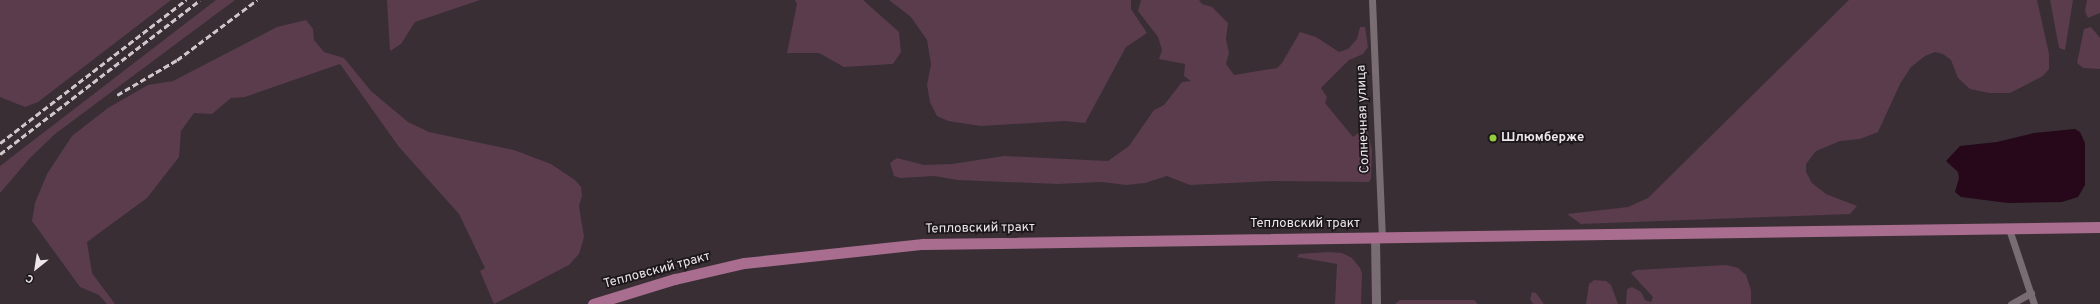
<!DOCTYPE html>
<meta charset="utf-8">
<style>
body{margin:0}
#map{position:relative;width:2100px;height:304px;overflow:hidden;background:#382e33;font-family:Overpass,sans-serif}
div>[style]{position:absolute}
.green>*{inset:0;background:#5a3c4d}
.water>*{inset:0;background:#26081a}
.minor>*{height:7px;margin:-3.5px;padding:0 3.5px;transform-origin:3.5px;border-radius:3.5px;background:#796c73}
.tertiary>*{height:9px;margin:-4.5px;padding:0 4.5px;transform-origin:4.5px;border-radius:4.5px;background:#796c73}
.primary>*{height:11px;margin:-5.5px;padding:0 5.5px;transform-origin:5.5px;border-radius:5.5px;background:#a86d8f}
.rail>*{height:2.5px;margin-top:-1.25px;transform-origin:0;background:repeating-linear-gradient(90deg,#cfc7cb 0 6px,transparent 0 9px)}
.dots>*{width:11px;height:11px;translate:-50% -50%;box-sizing:border-box;border:2px solid #1c171a;border-radius:50%}
span{translate:-50% -50%;white-space:nowrap;text-align:center;line-height:1.15;-webkit-text-stroke:3.5px #1c171a;paint-order:stroke}
.street-label{font-size:13px;color:#ede6ea}
.poi-label{font-size:13px;color:#ede6ea;font-weight:700}
.left{translate:0 -50%;text-align:left}
.north{position:absolute;left:16px;top:248px;width:40px;height:40px;-webkit-text-stroke:3px #1c171a;paint-order:stroke;rotate:210deg;font-size:11px;font-weight:700;line-height:16px;text-align:center;color:#ede6ea}
.north::after{content:'';display:block;margin:auto;width:14px;height:18px;background:#ede6ea;clip-path:polygon(50% 0,100% 100%,50% 72%,0 100%)}
</style>
<div id="map">
<div class="green">
<div style="clip-path:polygon(0 0,171px 0,38px 102px,25px 107px,0 97px)"></div>
<div style="clip-path:polygon(216px 0,235px 0,55px 134px,30px 158px,0 193px,0 166px)"></div>
<div style="clip-path:polygon(387px 0,480px 0,415px 22px,401px 44px,390px 51px)"></div>
<div style="clip-path:polygon(795px 0,863px 0,899px 32px,901px 52px,893px 64px,844px 67px,819px 53px,787px 53px,797px 4px)"></div>
<div style="clip-path:polygon(889px 0,1131px 0,1131px 9px,1147px 33px,1126px 47px,1085px 123px,1064px 121px,981px 126px,948px 121px,937px 116px,930px 102px,927px 85px,931px 64px,927px 40px,911px 17px)"></div>
<div style="clip-path:polygon(1141px 0,1199px 0,1202px 4px,1212px 7px,1228px 23px,1226px 39px,1229px 53px,1226px 64px,1234px 75px,1277px 68px,1282px 63px,1300px 32px,1316px 37px,1339px 52px,1348px 49px,1357px 39px,1360px 27px,1365px 27px,1368px 47px,1363px 54px,1349px 60px,1321px 88px,1327px 97px,1325px 103px,1353px 137px,1366px 127px,1367px 129px,1372px 150px,1371px 179px,1369px 182px,1271px 181px,1190px 185px,1167px 176px,1145px 183px,1126px 185px,1102px 182px,1057px 184px,958px 180px,934px 176px,900px 178px,894px 176px,890px 163px,897px 158px,924px 165px,952px 164px,1004px 156px,1108px 161px,1129px 146px,1154px 110px,1164px 105px,1182px 82px,1191px 81px,1184px 76px,1185px 64px,1159px 59px,1162px 50px,1158px 37px,1138px 11px)"></div>
<div style="clip-path:polygon(1849px 0,2037px 0,2049px 54px,2049px 69px,2043px 76px,2010px 93px,1989px 93px,1970px 89px,1958px 78px,1951px 60px,1943px 54px,1935px 52px,1925px 56px,1911px 67px,1900px 84px,1878px 132px,1860px 139px,1840px 141px,1816px 151px,1806px 164px,1806px 172px,1812px 183px,1826px 194px,1857px 206px,1850px 214px,1581px 224px,1567px 214px,1628px 207px,1648px 198px)"></div>
<div style="clip-path:polygon(2050px 0,2073px 0,2065px 50px,2059px 48px)"></div>
<div style="clip-path:polygon(2087px 0,2100px 0,2100px 13px,2088px 18px,2085px 11px)"></div>
<div style="clip-path:polygon(306px 20px,313px 29px,314px 40px,324px 52px,344px 58px,371px 91px,408px 122px,429px 132px,514px 150px,551px 164px,575px 180px,581px 187px,582px 196px,579px 206px,584px 237px,579px 254px,569px 265px,494px 304px,480px 271px,485px 268px,459px 214px,399px 147px,340px 64px,245px 97px,231px 98px,212px 114px,194px 113px,181px 131px,179px 157px,147px 198px,87px 242px,92px 273px,115px 304px,107px 304px,99px 295px,80px 287px,32px 221px,35px 203px,47px 174px,72px 136px,108px 108px,148px 85px,173px 81px,277px 27px)"></div>
<div style="clip-path:polygon(2091px 27px,2100px 38px,2100px 69px,2083px 68px,2077px 63px,2084px 29px)"></div>
<div style="clip-path:polygon(1328px 252px,1342px 253px,1352px 258px,1360px 268px,1362px 273px,1361px 304px,1335px 304px,1337px 264px,1297px 257px,1299px 254px)"></div>
<div style="clip-path:polygon(1726px 265px,1738px 268px,1746px 275px,1751px 290px,1751px 304px,1626px 304px,1627px 289px,1632px 287px,1641px 292px,1645px 300px,1651px 302px,1653px 297px,1631px 273px,1636px 270px)"></div>
<div style="clip-path:polygon(1594px 280px,1606px 281px,1611px 285px,1618px 304px,1586px 304px,1589px 284px)"></div>
<div style="clip-path:polygon(1532px 292px,1536px 293px,1544px 304px,1533px 304px,1530px 299px)"></div>
<div style="clip-path:polygon(1400px 300px,1474px 300px,1478px 304px,1395px 304px)"></div>
</div>
<div class="water">
<div style="clip-path:polygon(2075px 129px,2080px 132px,2085px 143px,2085px 185px,2078px 197px,2062px 202px,2008px 203px,1961px 197px,1955px 192px,1959px 178px,1958px 172px,1946px 161px,1960px 146px,1997px 142px,2034px 133px)"></div>
</div>
<div class="minor">
<div style="left:1372px;top:0;width:237px;rotate:87.6deg"></div>
<div style="left:2009px;top:229px;width:79px;rotate:71.6deg"></div>
<div style="left:2011px;top:304px;width:23px;rotate:-29deg"></div>
</div>
<div class="tertiary">
<div style="left:1375px;top:238px;width:66px;rotate:89.1deg"></div>
</div>
<div class="primary">
<div style="left:593px;top:304px;width:86px;rotate:-17deg"></div>
<div style="left:675px;top:279px;width:71px;rotate:-13.1deg"></div>
<div style="left:744px;top:263px;width:180px;rotate:-6.1deg"></div>
<div style="left:923px;top:244px;width:1177px;rotate:-0.83deg"></div>
</div>
<div class="rail">
<div style="left:117px;top:95px;width:69px;rotate:-30.3deg"></div>
<div style="left:177px;top:60px;width:100px;rotate:-36.9deg"></div>
<div style="left:0;top:143px;width:235px;rotate:-37.6deg"></div>
<div style="left:0;top:154px;width:252px;rotate:-37.6deg"></div>
</div>
<div class="dots">
<div style="left:1493px;top:138px;background:#94cc3c"></div>
</div>
<div class="street-label">
<span style="left:1364px;top:119px;rotate:-92deg">Солнечная улица</span>
<span style="left:1305px;top:224px">Тепловский тракт</span>
<span style="left:980px;top:229px;rotate:-1deg">Тепловский тракт</span>
<span style="left:657px;top:271px;rotate:-15deg">Тепловский тракт</span>
</div>
<div class="poi-label">
<span class="left" style="left:1501px;top:138px">Шлюмберже</span>
</div>
<div class="north">С</div>
</div>
